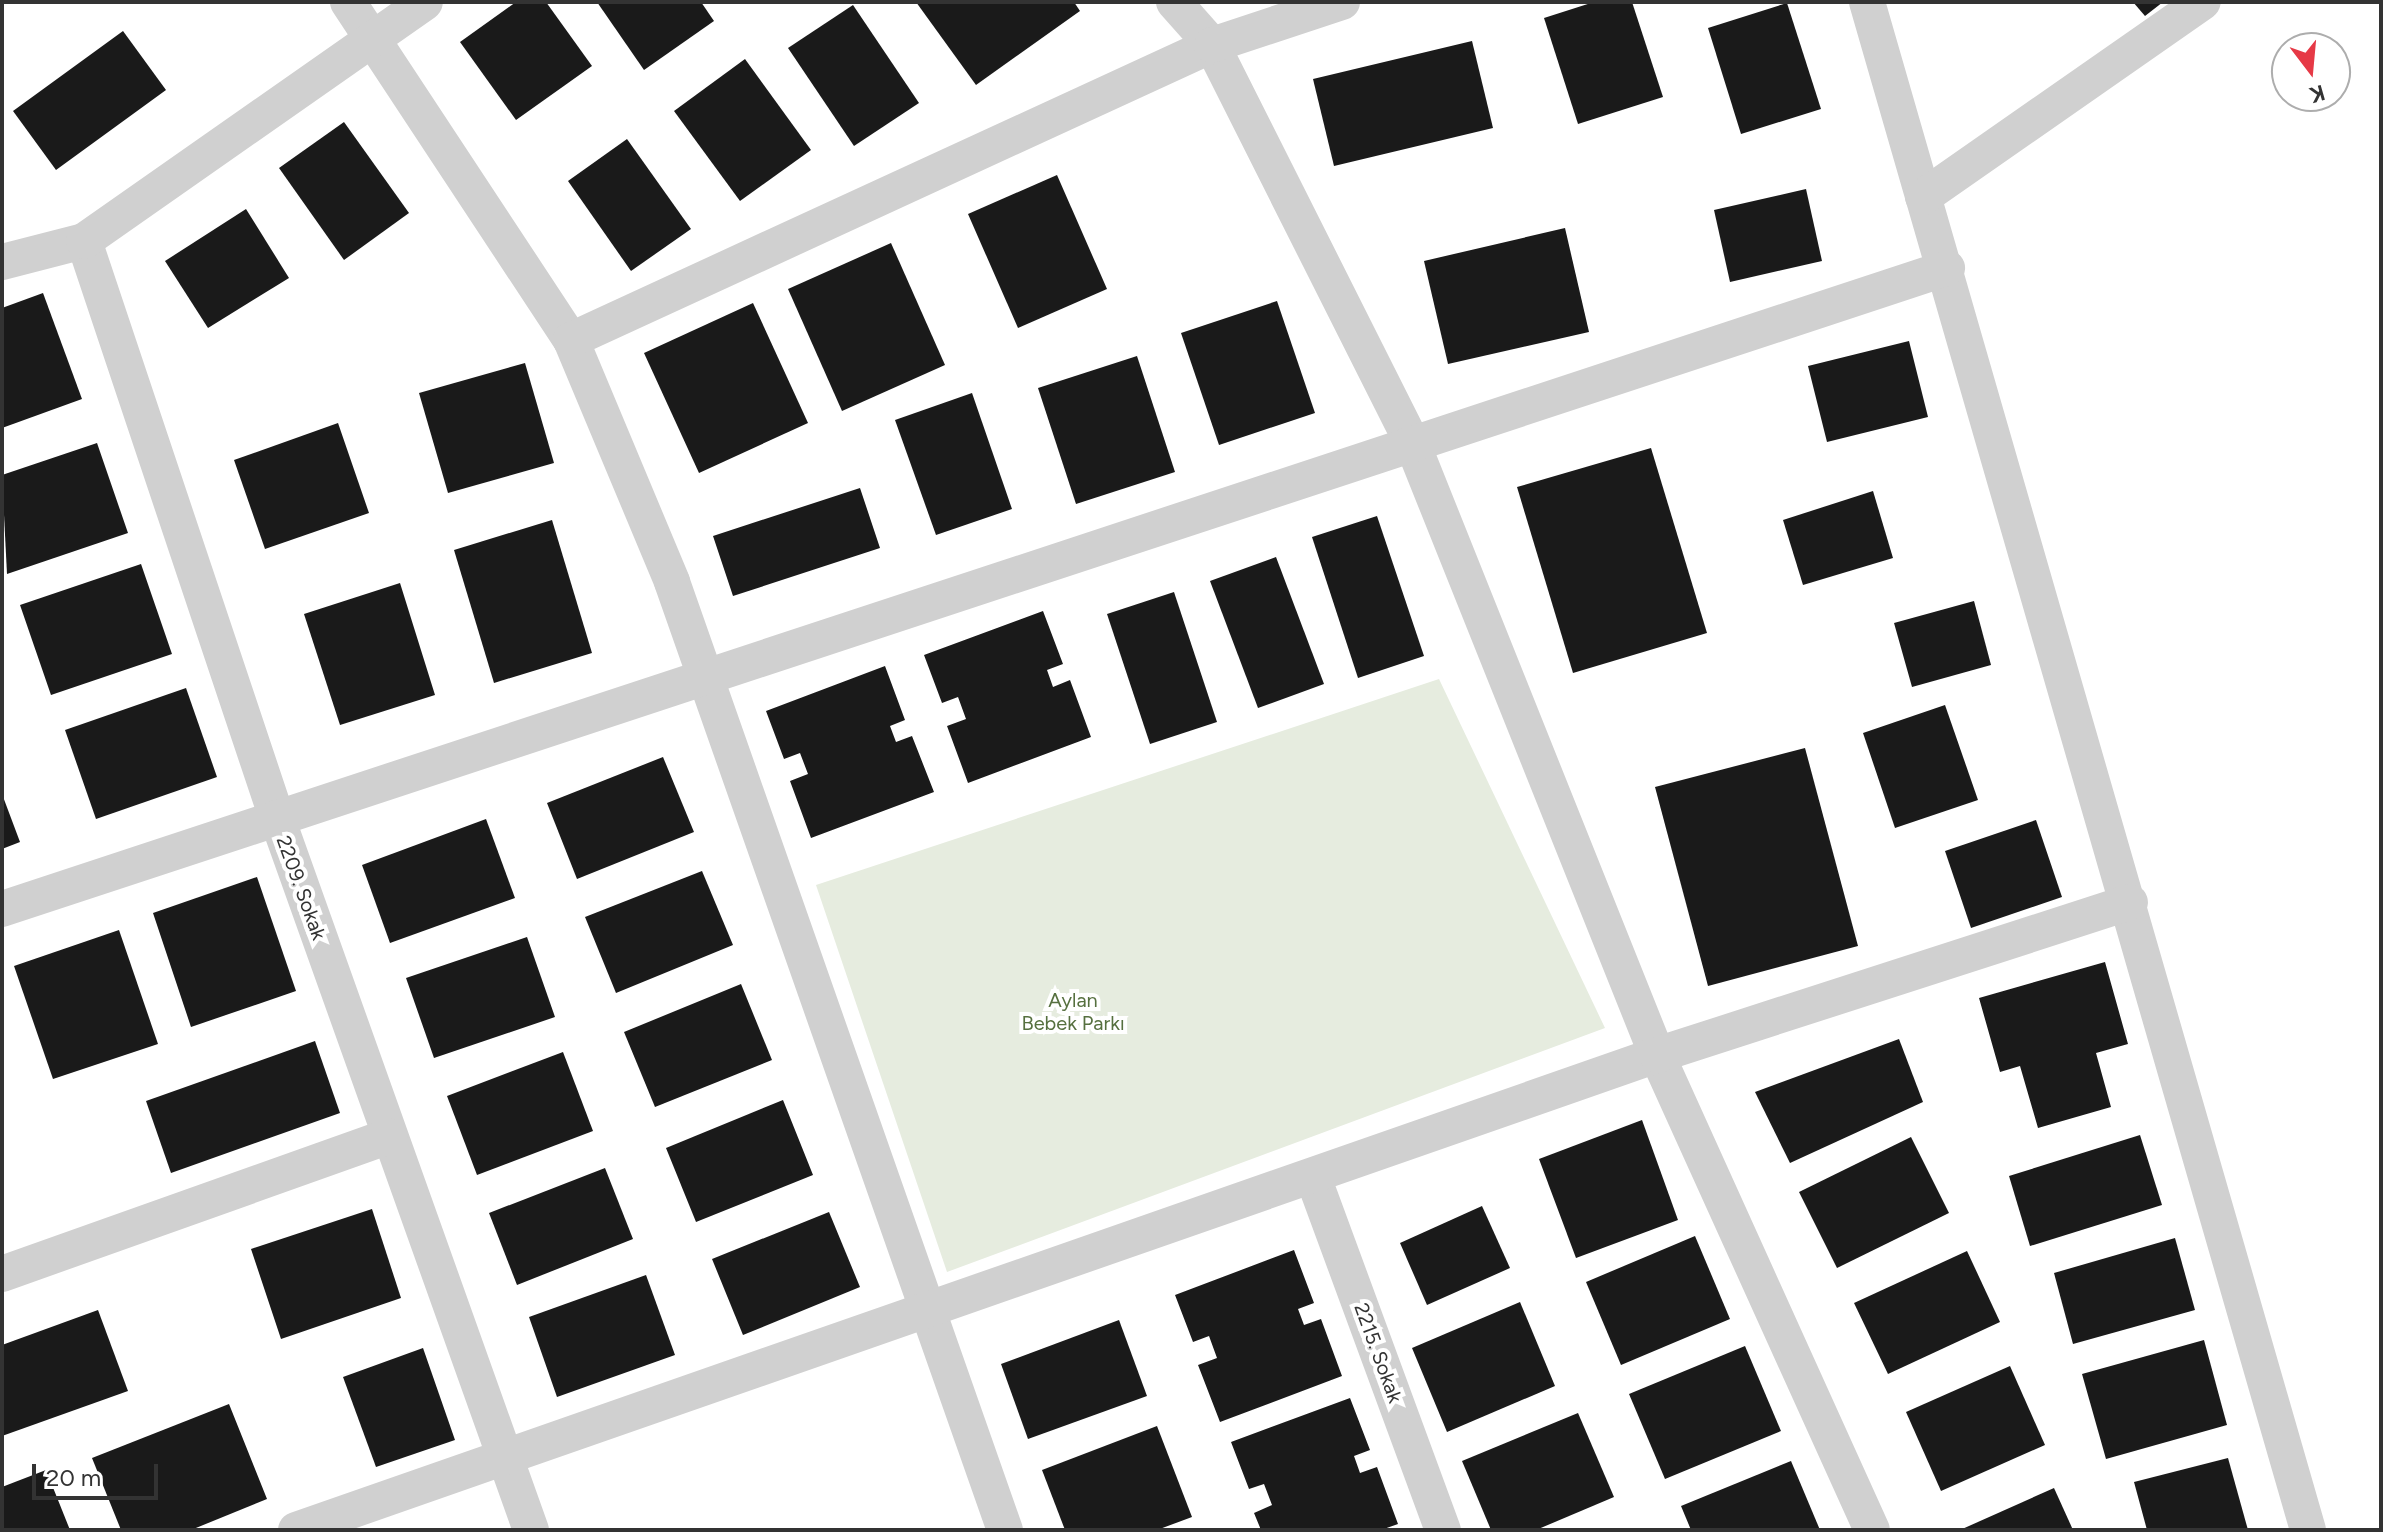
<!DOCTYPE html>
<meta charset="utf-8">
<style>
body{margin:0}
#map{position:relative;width:2383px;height:1532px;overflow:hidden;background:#fff;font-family:Figtree,sans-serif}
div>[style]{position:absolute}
.green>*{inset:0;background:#e6ecdf}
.building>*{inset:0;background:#1a1a1a}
.minor>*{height:36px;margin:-18px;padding:0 18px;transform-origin:18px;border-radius:18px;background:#d0d0d0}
span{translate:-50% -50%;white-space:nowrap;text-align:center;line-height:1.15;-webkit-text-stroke:8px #fff;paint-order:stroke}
.street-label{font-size:20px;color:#333}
.park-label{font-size:20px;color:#56703f}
.frame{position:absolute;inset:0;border:4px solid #333;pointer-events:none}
.north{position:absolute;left:2271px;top:32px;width:80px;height:80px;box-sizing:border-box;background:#fff;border:2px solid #adadad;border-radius:50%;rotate:164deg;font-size:22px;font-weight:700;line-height:32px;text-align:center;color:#333}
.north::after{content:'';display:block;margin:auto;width:28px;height:36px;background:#e63946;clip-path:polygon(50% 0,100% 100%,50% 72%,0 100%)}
.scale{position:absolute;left:32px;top:1464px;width:126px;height:36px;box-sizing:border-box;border:4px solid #333;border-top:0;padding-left:10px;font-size:24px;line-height:28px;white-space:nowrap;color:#333;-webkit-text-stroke:6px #fff;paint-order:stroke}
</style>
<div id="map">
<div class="green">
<div style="clip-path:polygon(1439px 679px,1605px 1028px,947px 1272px,816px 885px)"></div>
</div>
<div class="building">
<div style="clip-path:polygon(516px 2px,546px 2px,592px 66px,516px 120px,460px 42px)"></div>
<div style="clip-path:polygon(597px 2px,701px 2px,714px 21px,644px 70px)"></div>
<div style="clip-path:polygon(916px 2px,1074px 2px,1080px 11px,976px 85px)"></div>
<div style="clip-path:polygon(1594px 2px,1632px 2px,1663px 97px,1578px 124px,1544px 18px)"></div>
<div style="clip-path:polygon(2133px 2px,2163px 2px,2145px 16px)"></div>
<div style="clip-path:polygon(1787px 3px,1821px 109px,1741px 134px,1708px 28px)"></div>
<div style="clip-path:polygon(853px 5px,919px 103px,854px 146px,788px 48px)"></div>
<div style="clip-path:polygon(123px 31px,166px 90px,56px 170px,13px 111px)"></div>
<div style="clip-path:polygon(1472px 41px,1493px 128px,1334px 166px,1313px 79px)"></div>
<div style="clip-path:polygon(745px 59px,811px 150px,740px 201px,674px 111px)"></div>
<div style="clip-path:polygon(344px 122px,409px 213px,344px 260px,279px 168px)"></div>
<div style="clip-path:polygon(627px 139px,691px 229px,631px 271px,568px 181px)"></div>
<div style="clip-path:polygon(1057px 175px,1107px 289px,1018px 328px,968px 214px)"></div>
<div style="clip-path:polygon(1806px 189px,1822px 261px,1730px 282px,1714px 210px)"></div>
<div style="clip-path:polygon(246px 209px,289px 278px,208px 328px,165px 261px)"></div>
<div style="clip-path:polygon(1565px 228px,1589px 332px,1448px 364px,1424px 261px)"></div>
<div style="clip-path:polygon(891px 243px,945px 365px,842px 411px,788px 289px)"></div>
<div style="clip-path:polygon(43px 293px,82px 399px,2px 428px,2px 308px)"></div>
<div style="clip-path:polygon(1277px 301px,1315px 413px,1219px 445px,1181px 333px)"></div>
<div style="clip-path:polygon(753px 303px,808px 423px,699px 473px,644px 353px)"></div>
<div style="clip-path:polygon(1909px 341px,1928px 417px,1827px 442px,1808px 366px)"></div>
<div style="clip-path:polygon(1137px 356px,1175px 472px,1076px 504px,1038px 388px)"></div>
<div style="clip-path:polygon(525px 363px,554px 463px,448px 493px,419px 393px)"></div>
<div style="clip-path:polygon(972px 393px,1012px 509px,936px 535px,895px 420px)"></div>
<div style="clip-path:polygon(338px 423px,369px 513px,265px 549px,234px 460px)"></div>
<div style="clip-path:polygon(97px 443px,128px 533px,7px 574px,2px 475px)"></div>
<div style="clip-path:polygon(1651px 448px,1707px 633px,1573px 673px,1517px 487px)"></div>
<div style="clip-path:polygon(860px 488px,880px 548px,733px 596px,713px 536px)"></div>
<div style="clip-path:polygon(1873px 491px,1893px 558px,1803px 585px,1783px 520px)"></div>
<div style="clip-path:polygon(1377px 516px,1424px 656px,1358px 678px,1312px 537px)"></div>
<div style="clip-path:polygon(552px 520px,592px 653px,494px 683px,454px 550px)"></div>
<div style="clip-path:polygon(1276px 557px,1324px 684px,1258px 708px,1210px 581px)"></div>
<div style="clip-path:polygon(141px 564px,172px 654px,51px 695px,20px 605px)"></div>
<div style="clip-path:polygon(400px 583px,435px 695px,340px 725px,304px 614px)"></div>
<div style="clip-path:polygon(1174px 592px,1217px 722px,1150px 744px,1107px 614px)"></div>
<div style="clip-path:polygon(1974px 601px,1991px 665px,1912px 687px,1894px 623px)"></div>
<div style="clip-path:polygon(1043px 611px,1063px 664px,1047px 670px,1053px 687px,1070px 680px,1091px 737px,968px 783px,947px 726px,966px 719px,958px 697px,942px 703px,924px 655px)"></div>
<div style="clip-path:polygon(885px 666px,905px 720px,890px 726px,896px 742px,912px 736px,934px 792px,811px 838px,790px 781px,808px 774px,800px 753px,784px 759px,766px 711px)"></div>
<div style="clip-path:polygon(186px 688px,217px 777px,96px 819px,65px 730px)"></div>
<div style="clip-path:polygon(1945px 705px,1978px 800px,1895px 828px,1863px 733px)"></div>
<div style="clip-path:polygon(1805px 748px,1858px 946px,1708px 986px,1655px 787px)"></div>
<div style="clip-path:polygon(663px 757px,694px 832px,577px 879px,547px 803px)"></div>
<div style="clip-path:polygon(2px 794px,20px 842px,2px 849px)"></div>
<div style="clip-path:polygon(486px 819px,515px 898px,390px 943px,362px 865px)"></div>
<div style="clip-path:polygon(2036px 820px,2062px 897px,1971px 928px,1945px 851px)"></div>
<div style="clip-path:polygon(702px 871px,733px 945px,616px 993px,585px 917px)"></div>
<div style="clip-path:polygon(257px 877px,296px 991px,191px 1027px,153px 913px)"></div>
<div style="clip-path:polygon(119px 930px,158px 1044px,53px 1079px,14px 966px)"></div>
<div style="clip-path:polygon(527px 937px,555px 1017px,434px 1058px,406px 978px)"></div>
<div style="clip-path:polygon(2105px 962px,2128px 1044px,2096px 1053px,2111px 1107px,2038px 1128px,2020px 1066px,2000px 1072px,1979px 998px)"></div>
<div style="clip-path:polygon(741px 984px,772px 1060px,655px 1107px,624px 1032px)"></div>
<div style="clip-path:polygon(1899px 1039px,1923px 1102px,1790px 1163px,1755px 1092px)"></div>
<div style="clip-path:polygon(315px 1041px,340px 1113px,171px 1173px,146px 1101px)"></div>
<div style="clip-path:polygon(563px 1052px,593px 1131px,477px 1175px,447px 1096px)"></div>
<div style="clip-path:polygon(783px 1100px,813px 1175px,696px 1222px,666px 1148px)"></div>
<div style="clip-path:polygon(1642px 1120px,1678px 1220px,1576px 1258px,1539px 1159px)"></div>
<div style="clip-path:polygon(2140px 1135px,2162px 1205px,2030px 1246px,2009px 1176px)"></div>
<div style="clip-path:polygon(1911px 1137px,1949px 1213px,1837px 1268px,1799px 1192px)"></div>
<div style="clip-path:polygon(605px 1168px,633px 1239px,517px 1285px,489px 1213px)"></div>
<div style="clip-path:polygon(1482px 1206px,1510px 1268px,1427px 1305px,1400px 1243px)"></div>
<div style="clip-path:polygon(372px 1209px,401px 1298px,281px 1339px,251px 1249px)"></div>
<div style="clip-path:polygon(829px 1212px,860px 1287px,743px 1335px,712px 1259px)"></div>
<div style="clip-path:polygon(1695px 1236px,1730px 1319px,1621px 1365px,1586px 1282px)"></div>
<div style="clip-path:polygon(2175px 1238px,2195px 1310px,2073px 1344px,2054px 1273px)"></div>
<div style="clip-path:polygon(1294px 1250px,1314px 1303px,1298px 1309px,1304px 1325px,1321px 1319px,1342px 1376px,1220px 1422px,1198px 1365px,1217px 1358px,1209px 1336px,1193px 1342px,1175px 1295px)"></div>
<div style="clip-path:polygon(1967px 1251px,2000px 1322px,1888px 1374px,1854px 1303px)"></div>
<div style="clip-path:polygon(646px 1275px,675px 1355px,557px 1397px,529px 1317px)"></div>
<div style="clip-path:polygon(1520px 1302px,1555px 1386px,1447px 1432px,1412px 1348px)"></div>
<div style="clip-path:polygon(98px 1310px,128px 1391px,2px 1436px,2px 1345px)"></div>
<div style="clip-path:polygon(1119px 1320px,1147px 1396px,1028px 1439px,1001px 1364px)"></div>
<div style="clip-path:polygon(2204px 1340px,2227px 1425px,2106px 1459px,2082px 1374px)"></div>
<div style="clip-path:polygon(1745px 1346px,1781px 1431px,1665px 1479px,1629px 1394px)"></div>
<div style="clip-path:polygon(423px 1348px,455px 1440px,376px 1467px,343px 1377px)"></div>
<div style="clip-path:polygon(2010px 1366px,2045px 1445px,1941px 1491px,1906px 1412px)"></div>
<div style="clip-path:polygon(1350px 1398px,1370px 1450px,1354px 1456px,1360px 1473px,1377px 1467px,1398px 1524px,1381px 1530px,1261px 1530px,1254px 1513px,1272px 1505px,1264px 1484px,1249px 1489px,1231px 1442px)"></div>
<div style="clip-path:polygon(229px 1404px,267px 1499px,191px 1530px,121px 1530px,92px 1458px)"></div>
<div style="clip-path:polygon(1578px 1413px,1614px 1497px,1536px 1530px,1491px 1530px,1462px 1461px)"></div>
<div style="clip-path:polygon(1157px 1426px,1192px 1517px,1157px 1530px,1065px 1530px,1042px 1470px)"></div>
<div style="clip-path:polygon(2228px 1458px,2248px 1530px,2147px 1530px,2134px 1482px)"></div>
<div style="clip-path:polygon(1791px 1461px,1820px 1530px,1691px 1530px,1681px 1506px)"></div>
<div style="clip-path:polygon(46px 1470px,70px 1530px,2px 1530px,2px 1487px)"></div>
<div style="clip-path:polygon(2054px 1488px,2073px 1530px,1960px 1530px)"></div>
</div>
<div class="minor">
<div style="left:348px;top:2px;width:405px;rotate:56.6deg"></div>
<div style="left:571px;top:340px;width:262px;rotate:67.3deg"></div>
<div style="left:672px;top:582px;width:1005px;rotate:70.65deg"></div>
<div style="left:1174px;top:2px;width:57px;rotate:48.5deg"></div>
<div style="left:1212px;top:45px;width:448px;rotate:63.3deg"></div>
<div style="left:1413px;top:445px;width:657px;rotate:68.2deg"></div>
<div style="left:1657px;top:1055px;width:521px;rotate:65.65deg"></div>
<div style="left:1867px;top:2px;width:1590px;rotate:73.9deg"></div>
<div style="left:1923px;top:197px;width:341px;rotate:-34.9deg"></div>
<div style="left:84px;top:241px;width:608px;rotate:71.51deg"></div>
<div style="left:277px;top:818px;width:756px;rotate:70.37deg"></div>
<div style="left:2px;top:262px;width:85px;rotate:-14.4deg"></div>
<div style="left:84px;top:241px;width:416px;rotate:-35deg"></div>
<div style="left:571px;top:340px;width:706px;rotate:-24.71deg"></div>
<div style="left:1212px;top:45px;width:137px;rotate:-18.3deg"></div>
<div style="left:2px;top:909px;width:2048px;rotate:-18.24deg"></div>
<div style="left:1313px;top:1177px;width:376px;rotate:69.8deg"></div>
<div style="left:2px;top:1274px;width:411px;rotate:-19.6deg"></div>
<div style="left:296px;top:1530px;width:1442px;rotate:-19.24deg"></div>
<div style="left:1657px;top:1055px;width:497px;rotate:-17.9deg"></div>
</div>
<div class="street-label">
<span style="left:301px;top:888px;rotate:70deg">2209. Sokak</span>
<span style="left:1378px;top:1353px;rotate:70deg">2215. Sokak</span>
</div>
<div class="park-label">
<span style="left:1073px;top:1012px">Aylan<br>Bebek Parkı</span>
</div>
<div class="frame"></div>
<div class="north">K</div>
<div class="scale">20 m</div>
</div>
